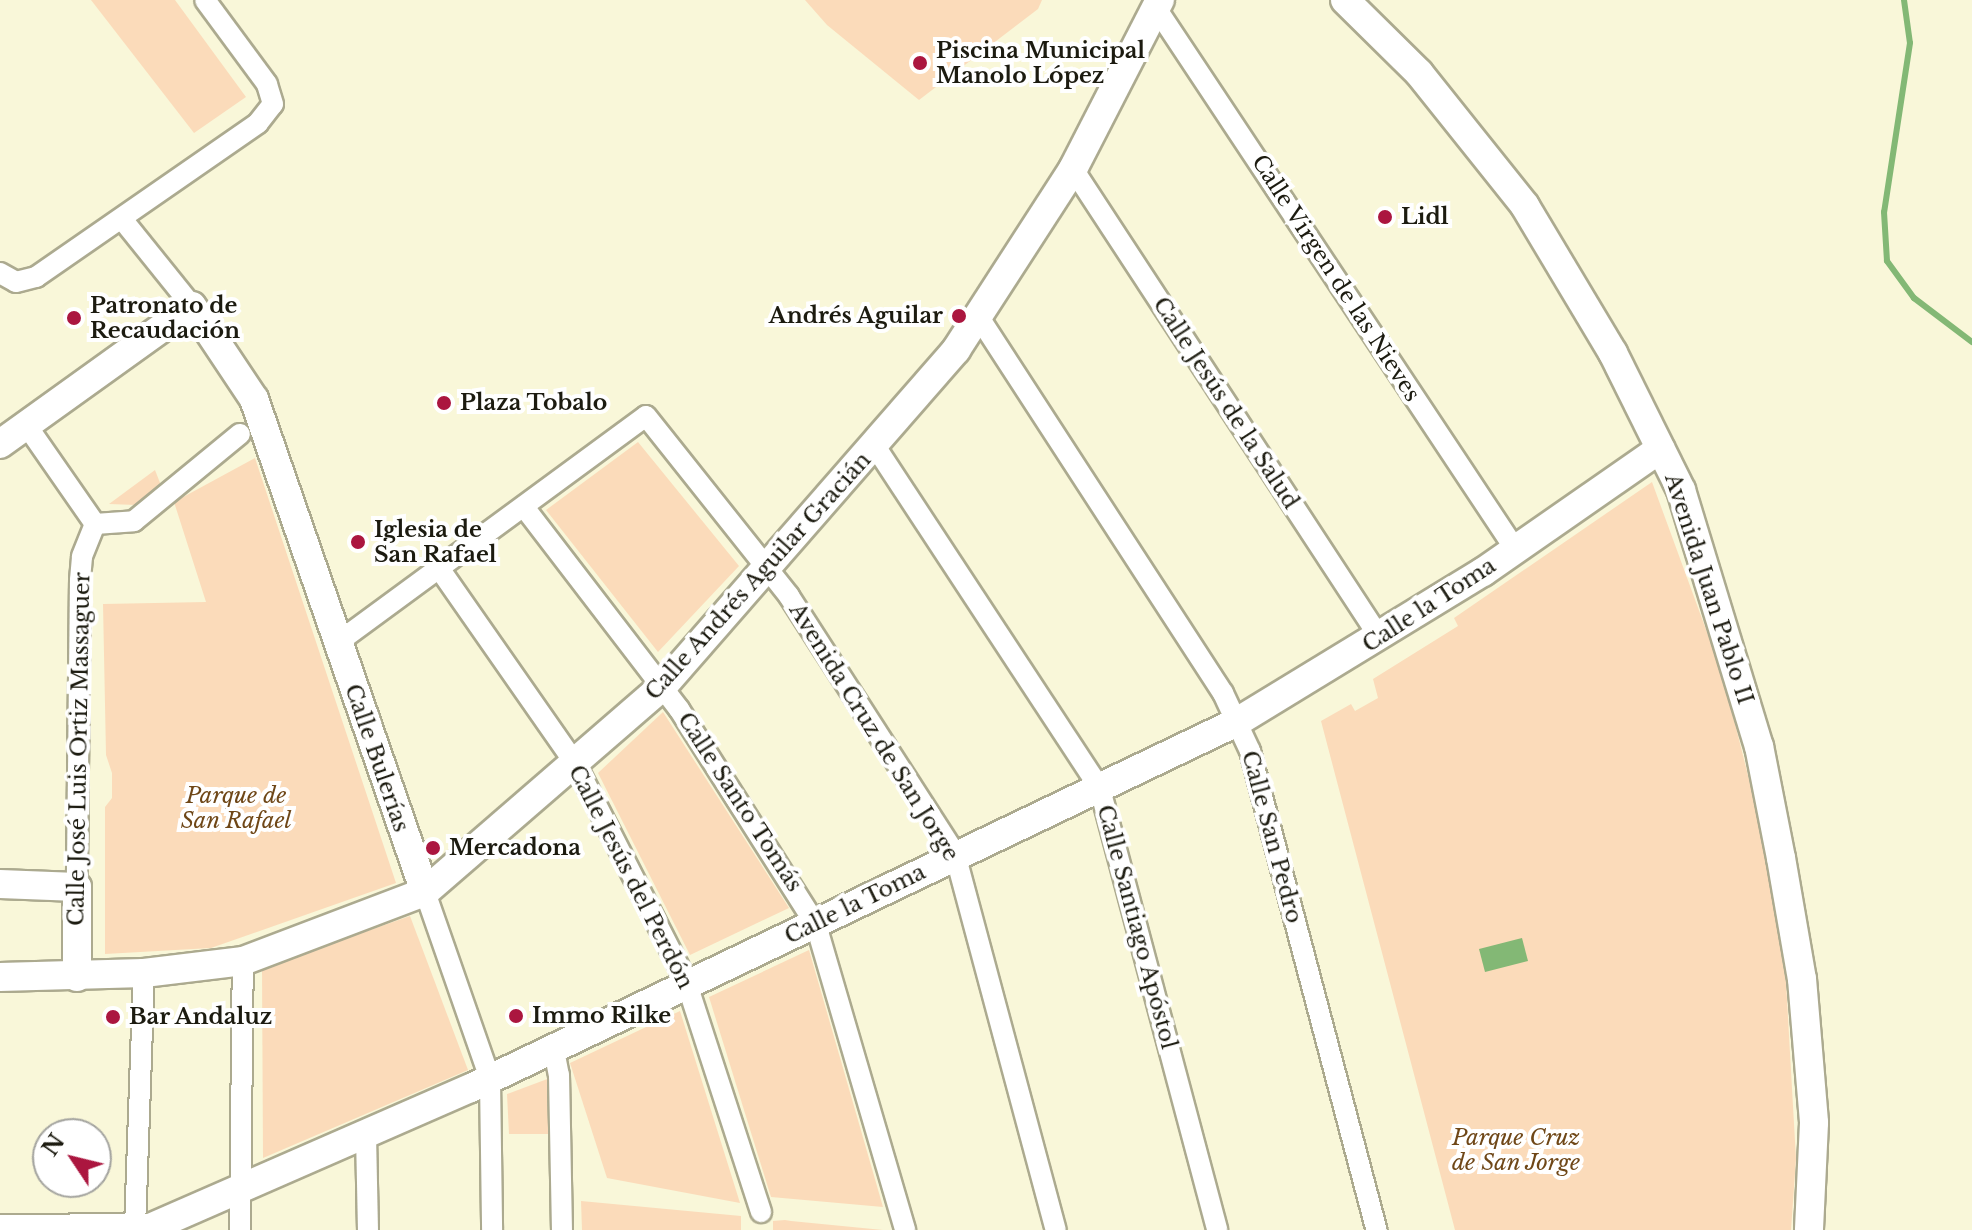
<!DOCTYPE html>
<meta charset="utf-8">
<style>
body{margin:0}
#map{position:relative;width:1972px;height:1230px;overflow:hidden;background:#f9f7d9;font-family:"Libre Baskerville",serif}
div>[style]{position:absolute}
.green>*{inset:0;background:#fbdbba}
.water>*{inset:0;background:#83b875}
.stream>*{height:6px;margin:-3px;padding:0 3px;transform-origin:3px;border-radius:3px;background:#83b875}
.roads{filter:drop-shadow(2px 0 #acaa8f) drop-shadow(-2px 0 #acaa8f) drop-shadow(0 2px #acaa8f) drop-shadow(0 -2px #acaa8f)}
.street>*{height:20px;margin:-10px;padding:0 10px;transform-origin:10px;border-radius:10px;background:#fff}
.secondary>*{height:28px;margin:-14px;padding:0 14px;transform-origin:14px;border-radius:14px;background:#fff}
.dots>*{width:22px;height:22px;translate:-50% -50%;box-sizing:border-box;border:4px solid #fff;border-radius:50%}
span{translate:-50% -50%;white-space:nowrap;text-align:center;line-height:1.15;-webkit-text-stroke:8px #fff;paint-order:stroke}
.poi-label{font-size:22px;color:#1c1b10;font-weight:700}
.left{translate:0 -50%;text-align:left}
.right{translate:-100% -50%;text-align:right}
.street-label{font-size:22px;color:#1c1b10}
.park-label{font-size:22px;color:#6f4717;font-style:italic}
.north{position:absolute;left:32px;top:1118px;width:80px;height:80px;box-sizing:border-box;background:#fff;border:2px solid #a4a49f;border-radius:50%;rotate:305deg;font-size:22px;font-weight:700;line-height:32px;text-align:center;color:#1c1b10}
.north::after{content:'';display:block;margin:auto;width:28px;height:36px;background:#ab163f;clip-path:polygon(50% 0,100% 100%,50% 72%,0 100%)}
</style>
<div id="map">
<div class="green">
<div style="clip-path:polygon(91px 0,175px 0,246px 97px,194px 133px)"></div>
<div style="clip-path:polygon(805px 0,1042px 0,1038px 9px,919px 100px,827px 25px)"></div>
<div style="clip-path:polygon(638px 442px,739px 566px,658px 652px,546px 510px)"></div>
<div style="clip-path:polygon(255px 458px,396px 883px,211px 948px,105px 954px,105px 807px,112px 798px,112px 773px,106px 755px,103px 604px,206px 602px,174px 502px)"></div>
<div style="clip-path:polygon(155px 470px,162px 488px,136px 505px,109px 504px)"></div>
<div style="clip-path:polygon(1652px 482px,1723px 676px,1760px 823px,1786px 982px,1796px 1159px,1791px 1230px,1455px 1230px,1321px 721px,1351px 704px,1355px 711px,1378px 698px,1373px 679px,1458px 626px,1454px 618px)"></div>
<div style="clip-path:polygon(663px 712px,789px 908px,690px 955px,598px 773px)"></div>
<div style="clip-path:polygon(410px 916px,468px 1070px,263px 1158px,262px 968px)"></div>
<div style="clip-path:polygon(809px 950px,883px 1207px,771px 1197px,709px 997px)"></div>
<div style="clip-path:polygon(680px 1011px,740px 1203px,607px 1178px,570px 1063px)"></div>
<div style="clip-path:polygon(550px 1078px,553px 1134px,509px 1134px,507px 1094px)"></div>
<div style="clip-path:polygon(581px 1201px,741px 1216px,741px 1230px,582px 1230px)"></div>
<div style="clip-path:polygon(785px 1220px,791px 1221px,883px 1230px,773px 1230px,773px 1221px)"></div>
</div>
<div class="water">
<div style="clip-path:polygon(1522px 938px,1528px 961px,1485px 972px,1479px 949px)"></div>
</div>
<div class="stream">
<div style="left:1904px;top:0;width:43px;rotate:82.1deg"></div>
<div style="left:1910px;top:43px;width:171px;rotate:98.7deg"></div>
<div style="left:1884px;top:212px;width:49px;rotate:86.5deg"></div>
<div style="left:1887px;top:261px;width:46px;rotate:53.9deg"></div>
<div style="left:1914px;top:298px;width:73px;rotate:37.2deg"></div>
</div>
<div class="roads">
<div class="street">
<div style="left:1156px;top:8px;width:649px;rotate:56.43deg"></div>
<div style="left:1073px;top:169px;width:561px;rotate:56.79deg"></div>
<div style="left:122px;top:219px;width:112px;rotate:51.2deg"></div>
<div style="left:0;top:273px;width:18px;rotate:29deg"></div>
<div style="left:16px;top:282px;width:21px;rotate:-14deg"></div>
<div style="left:36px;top:277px;width:270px;rotate:-34.7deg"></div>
<div style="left:258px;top:123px;width:24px;rotate:-52deg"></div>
<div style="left:273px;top:104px;width:21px;rotate:-107deg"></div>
<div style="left:267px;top:84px;width:104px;rotate:-126.4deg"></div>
<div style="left:980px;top:319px;width:446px;rotate:57deg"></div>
<div style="left:1223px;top:693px;width:64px;rotate:65deg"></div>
<div style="left:1250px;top:751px;width:496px;rotate:75.2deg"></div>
<div style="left:27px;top:426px;width:119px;rotate:55.2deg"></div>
<div style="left:95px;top:524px;width:35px;rotate:112deg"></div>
<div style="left:82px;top:557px;width:23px;rotate:95deg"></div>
<div style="left:80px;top:580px;width:307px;rotate:90.6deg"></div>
<div style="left:875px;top:446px;width:410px;rotate:56.7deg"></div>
<div style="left:1100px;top:789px;width:456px;rotate:75.1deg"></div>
<div style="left:524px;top:507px;width:255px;rotate:52.5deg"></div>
<div style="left:679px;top:709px;width:256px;rotate:57.6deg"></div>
<div style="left:816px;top:925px;width:318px;rotate:73.7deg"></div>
<div style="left:95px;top:524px;width:39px;rotate:-4deg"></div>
<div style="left:134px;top:521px;width:137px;rotate:-39.4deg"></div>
<div style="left:441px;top:571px;width:234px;rotate:55.1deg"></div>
<div style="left:575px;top:763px;width:245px;rotate:63deg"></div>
<div style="left:686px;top:981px;width:243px;rotate:72deg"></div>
<div style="left:337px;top:643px;width:383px;rotate:-36.3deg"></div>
<div style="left:646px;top:416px;width:230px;rotate:51.5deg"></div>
<div style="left:789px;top:596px;width:307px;rotate:57.2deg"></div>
<div style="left:955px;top:854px;width:389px;rotate:75deg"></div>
<div style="left:425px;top:892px;width:198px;rotate:70.8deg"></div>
<div style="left:490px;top:1079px;width:151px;rotate:89.2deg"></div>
<div style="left:553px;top:1045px;width:31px;rotate:79deg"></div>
<div style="left:559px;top:1075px;width:155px;rotate:88.9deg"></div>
<div style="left:366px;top:1135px;width:95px;rotate:88.8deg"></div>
<div style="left:135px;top:1228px;width:255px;rotate:-88deg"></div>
<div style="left:240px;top:1230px;width:269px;rotate:-89.4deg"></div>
</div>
<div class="secondary">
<div style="left:1345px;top:0;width:104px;rotate:44.6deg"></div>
<div style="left:1419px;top:73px;width:170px;rotate:51.4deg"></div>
<div style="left:1525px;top:206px;width:171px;rotate:59.1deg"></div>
<div style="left:1613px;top:353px;width:153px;rotate:63.6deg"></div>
<div style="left:1681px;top:490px;width:268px;rotate:73.1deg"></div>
<div style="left:1759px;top:746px;width:114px;rotate:78.9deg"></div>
<div style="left:1781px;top:858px;width:123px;rotate:80.2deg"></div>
<div style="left:1802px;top:979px;width:144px;rotate:85.2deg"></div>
<div style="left:1814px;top:1123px;width:107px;rotate:92.7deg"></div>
<div style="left:0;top:444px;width:236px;rotate:-35.7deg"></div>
<div style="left:192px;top:306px;width:112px;rotate:56.3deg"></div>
<div style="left:254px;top:399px;width:522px;rotate:70.87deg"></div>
<div style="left:0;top:884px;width:77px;rotate:2.2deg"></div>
<div style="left:77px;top:887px;width:90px;rotate:90deg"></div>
<div style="left:0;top:977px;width:144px;rotate:-1.6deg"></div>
<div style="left:144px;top:973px;width:100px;rotate:-6.9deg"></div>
<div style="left:243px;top:961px;width:195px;rotate:-20.8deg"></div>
<div style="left:425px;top:892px;width:315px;rotate:-40.9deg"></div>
<div style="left:663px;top:686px;width:446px;rotate:-48.9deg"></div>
<div style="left:956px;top:350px;width:216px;rotate:-57.1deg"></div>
<div style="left:1073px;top:169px;width:190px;rotate:-62.8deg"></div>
<div style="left:0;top:1229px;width:150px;rotate:-0.4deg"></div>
<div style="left:150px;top:1228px;width:350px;rotate:-23.6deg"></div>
<div style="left:471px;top:1088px;width:849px;rotate:-25.54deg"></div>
<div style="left:1237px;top:722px;width:288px;rotate:-31.4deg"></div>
<div style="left:1483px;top:572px;width:216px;rotate:-34.8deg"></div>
</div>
</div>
<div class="dots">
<div style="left:920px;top:63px;background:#ab163f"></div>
<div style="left:1385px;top:217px;background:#ab163f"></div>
<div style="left:959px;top:316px;background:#ab163f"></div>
<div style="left:74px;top:318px;background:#ab163f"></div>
<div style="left:444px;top:403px;background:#ab163f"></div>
<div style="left:358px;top:542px;background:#ab163f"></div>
<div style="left:433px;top:848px;background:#ab163f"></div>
<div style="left:516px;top:1016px;background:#ab163f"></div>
<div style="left:113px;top:1017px;background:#ab163f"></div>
</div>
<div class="poi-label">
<span class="left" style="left:936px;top:63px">Piscina Municipal<br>Manolo López</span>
<span class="left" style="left:1401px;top:217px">Lidl</span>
<span class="left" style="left:90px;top:318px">Patronato de<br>Recaudación</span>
<span class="right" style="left:943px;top:316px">Andrés Aguilar</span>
<span class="left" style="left:460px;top:403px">Plaza Tobalo</span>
<span class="left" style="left:374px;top:542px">Iglesia de<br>San Rafael</span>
<span class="left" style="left:449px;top:848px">Mercadona</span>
<span class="left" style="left:532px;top:1016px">Immo Rilke</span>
<span class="left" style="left:129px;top:1017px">Bar Andaluz</span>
</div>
<div class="street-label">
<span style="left:1336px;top:278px;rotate:57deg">Calle Virgen de las Nieves</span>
<span style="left:1226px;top:403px;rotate:57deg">Calle Jesús de la Salud</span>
<span style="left:758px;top:576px;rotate:-48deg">Calle Andrés Aguilar Gracián</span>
<span style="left:1709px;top:589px;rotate:72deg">Avenida Juan Pablo II</span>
<span style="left:1429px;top:605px;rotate:-33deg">Calle la Toma</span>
<span style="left:874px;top:732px;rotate:58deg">Avenida Cruz de San Jorge</span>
<span style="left:79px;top:749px;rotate:-89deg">Calle José Luis Ortiz Massaguer</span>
<span style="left:377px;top:758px;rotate:71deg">Calle Bulerías</span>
<span style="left:740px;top:802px;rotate:57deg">Calle Santo Tomás</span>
<span style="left:1272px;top:837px;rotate:75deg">Calle San Pedro</span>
<span style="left:631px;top:877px;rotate:63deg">Calle Jesús del Perdón</span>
<span style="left:855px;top:904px;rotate:-26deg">Calle la Toma</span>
<span style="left:1137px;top:927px;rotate:75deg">Calle Santiago Apóstol</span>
</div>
<div class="park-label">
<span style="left:236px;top:808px">Parque de<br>San Rafael</span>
<span style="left:1516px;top:1150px">Parque Cruz<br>de San Jorge</span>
</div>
<div class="north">N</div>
</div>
